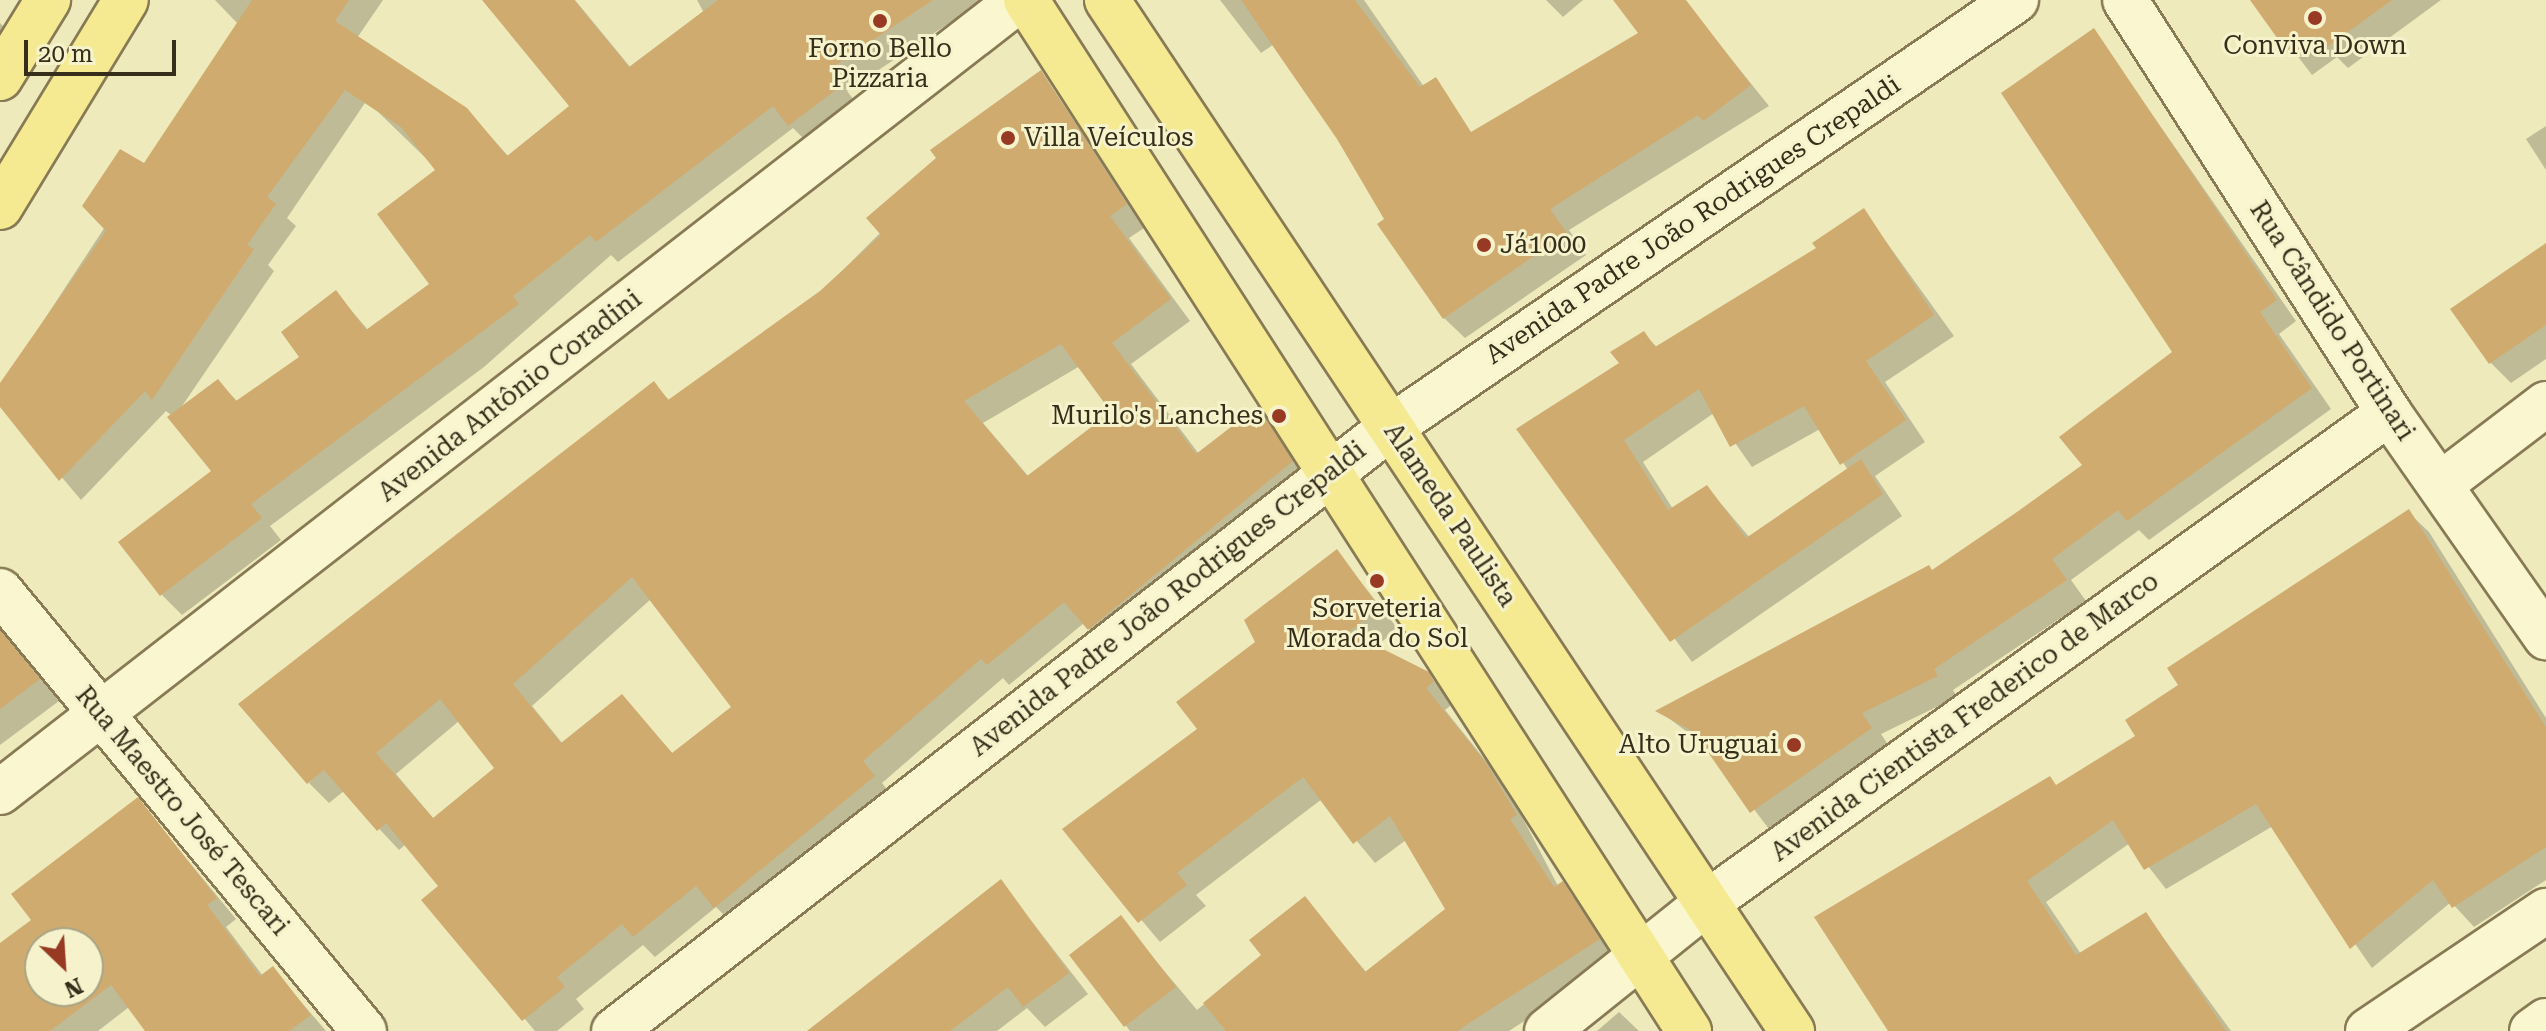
<!DOCTYPE html>
<meta charset="utf-8">
<style>
body{margin:0}
#map{position:relative;width:2546px;height:1031px;overflow:hidden;background:#efeabc;font-family:"Roboto Serif",serif}
div>[style]{position:absolute}
.shadow>*{inset:0;background:#0003}
.building>*{inset:0;background:#cfab70}
.roads{filter:drop-shadow(2px 0 #877a55) drop-shadow(-2px 0 #877a55) drop-shadow(0 2px #877a55) drop-shadow(0 -2px #877a55)}
.minor>*{height:44px;margin:-22px;padding:0 22px;transform-origin:22px;border-radius:22px;background:#faf6cf}
.major>*{height:44px;margin:-22px;padding:0 22px;transform-origin:22px;border-radius:22px;background:#f5ea91}
.dots>*{width:22px;height:22px;translate:-50% -50%;box-sizing:border-box;border:4px solid #f6f3cc;border-radius:50%}
span{translate:-50% -50%;white-space:nowrap;text-align:center;line-height:1.15;-webkit-text-stroke:6px #f6f3cc;paint-order:stroke}
.poi-label{font-size:26px;color:#362d1a}
.left{translate:0 -50%;text-align:left}
.right{translate:-100% -50%;text-align:right}
.street-label{font-size:26px;color:#362d1a}
.north{position:absolute;left:24px;top:927px;width:80px;height:80px;box-sizing:border-box;background:#f6f3cc;border:2px solid #a9a485;border-radius:50%;rotate:155deg;font-size:22px;font-weight:700;line-height:32px;text-align:center;color:#362d1a}
.north::after{content:'';display:block;margin:auto;width:28px;height:36px;background:#983a23;clip-path:polygon(50% 0,100% 100%,50% 72%,0 100%)}
.scale{position:absolute;left:24px;top:40px;width:152px;height:36px;box-sizing:border-box;border:4px solid #362d1a;border-top:0;padding-left:10px;font-size:24px;line-height:28px;white-space:nowrap;color:#362d1a;-webkit-text-stroke:6px #f6f3cc;paint-order:stroke}
</style>
<div id="map">
<div class="shadow">
<div style="clip-path:polygon(215px 0,383px 0,357px 38px,390px 66px,287px 218px,296px 226px,268px 265px,274px 271px,180px 409px,218px 382px,238px 402px,302px 358px,336px 293px,369px 331px,431px 285px,438px 170px,372px 106px,466px 109px,509px 157px,572px 106px,502px 0,575px 0,631px 68px,704px 13px,697px 0,984px 0,847px 91px,860px 108px,810px 145px,793px 128px,618px 262px,611px 255px,484px 367px,270px 526px,281px 540px,182px 615px,162px 595px,214px 471px,172px 416px,166px 411px,81px 500px,0 404px,0 387px,238px 24px)"></div>
<div style="clip-path:polygon(1220px 0,1364px 0,1445px 117px,1274px 44px,1261px 53px)"></div>
<div style="clip-path:polygon(1546px 0,1583px 0,1563px 17px)"></div>
<div style="clip-path:polygon(1615px 0,1684px 0,1769px 106px,1569px 230px,1586px 255px,1465px 338px,1444px 318px,1641px 34px)"></div>
<div style="clip-path:polygon(2255px 0,2441px 0,2348px 68px,2337px 57px,2312px 75px)"></div>
<div style="clip-path:polygon(0 23px,11px 34px,0 50px)"></div>
<div style="clip-path:polygon(2094px 31px,2296px 321px,2279px 334px,2331px 409px,2149px 540px,2139px 530px,2071px 580px,2086px 601px,1953px 690px,1957px 697px,1881px 734px,1891px 749px,1772px 833px,1706px 746px,1659px 711px,1933px 571px,2085px 465px,2175px 353px)"></div>
<div style="clip-path:polygon(evenodd,1041px 72px,1147px 226px,1129px 238px,1190px 321px,1131px 364px,1199px 454px,1257px 409px,1312px 482px,1110px 649px,1084px 623px,1009px 685px,1003px 678px,882px 783px,894px 798px,736px 927px,716px 907px,655px 957px,643px 945px,576px 999px,584px 1009px,557px 1031px,535px 1031px,424px 900px,441px 886px,406px 844px,399px 850px,344px 791px,329px 803px,309px 783px,654px 384px,670px 401px,821px 292px,1041px 72px,1080px 366px,1113px 412px,1029px 477px,983px 423px,1080px 366px,1041px 72px,651px 599px,734px 707px,674px 755px,622px 696px,563px 744px,532px 706px,651px 599px,1041px 72px,459px 721px,497px 768px,434px 819px,396px 774px,459px 721px)"></div>
<div style="clip-path:polygon(2546px 126px,2546px 170px,2526px 139px)"></div>
<div style="clip-path:polygon(evenodd,1864px 211px,1954px 336px,1885px 382px,1925px 442px,1875px 476px,1902px 516px,1692px 662px,1519px 430px,1621px 363px,1644px 334px,1658px 348px,1819px 249px,1864px 211px,1714px 413px,1752px 467px,1820px 429px,1848px 470px,1750px 538px,1707px 487px,1673px 509px,1643px 462px,1714px 413px)"></div>
<div style="clip-path:polygon(2546px 246px,2546px 359px,2511px 383px,2490px 362px)"></div>
<div style="clip-path:polygon(2408px 512px,2429px 532px,2546px 718px,2546px 880px,2474px 927px,2451px 902px,2372px 968px,2273px 826px,2166px 889px,2130px 843px,2046px 902px,2081px 954px,2146px 914px,2231px 1031px,1891px 1031px,2057px 787px,2138px 737px,2181px 686px)"></div>
<div style="clip-path:polygon(1337px 552px,1398px 629px,1375px 647px,1427px 674px,1449px 695px,1454px 703px,1445px 710px,1506px 786px,1558px 886px,1583px 904px,1619px 960px,1509px 1031px,1130px 1031px,1071px 955px,1120px 918px,1197px 1010px,1264px 955px,1305px 899px,1367px 973px,1448px 910px,1406px 840px,1375px 863px,1322px 799px,1196px 895px,1206px 906px,1160px 942px,1065px 829px,1200px 729px,1257px 642px)"></div>
<div style="clip-path:polygon(0 626px,59px 701px,0 745px)"></div>
<div style="clip-path:polygon(evenodd,138px 800px,236px 919px,226px 927px,263px 976px,273px 969px,326px 1031px,147px 1031px,129px 1007px,98px 1031px,0 1031px,0 946px,34px 920px,138px 800px,40px 943px,88px 943px,88px 991px,40px 991px,40px 943px)"></div>
<div style="clip-path:polygon(1001px 882px,1088px 994px,1045px 1027px,1027px 1008px,997px 1031px,809px 1031px)"></div>
<div style="clip-path:polygon(1619px 1012px,1639px 1031px,1597px 1031px)"></div>
</div>
<div class="building">
<div style="clip-path:polygon(252px 0,349px 0,335px 21px,467px 108px,507px 156px,569px 106px,482px 0,574px 0,629px 67px,718px 0,933px 0,828px 70px,841px 86px,788px 126px,773px 106px,596px 242px,590px 235px,513px 296px,519px 304px,251px 504px,262px 518px,160px 596px,118px 542px,211px 471px,167px 417px,218px 379px,236px 401px,299px 357px,281px 332px,336px 290px,366px 330px,429px 284px,377px 214px,435px 170px,401px 127px,345px 90px,267px 197px,276px 204px,247px 245px,254px 249px,152px 400px,145px 391px,59px 481px,0 407px,0 383px,106px 231px,82px 206px,120px 149px,144px 163px)"></div>
<div style="clip-path:polygon(1241px 0,1355px 0,1420px 87px,1436px 77px,1471px 132px,1638px 33px,1613px 0,1686px 0,1751px 85px,1703px 121px,1698px 115px,1550px 209px,1567px 233px,1443px 319px,1377px 224px,1384px 219px,1337px 139px)"></div>
<div style="clip-path:polygon(2250px 0,2392px 0,2326px 48px,2316px 36px,2290px 56px)"></div>
<div style="clip-path:polygon(2094px 28px,2277px 300px,2260px 312px,2312px 388px,2127px 521px,2118px 510px,2052px 559px,2067px 580px,1934px 669px,1938px 676px,1862px 713px,1872px 728px,1750px 813px,1694px 732px,1655px 711px,1929px 565px,1932px 570px,2017px 512px,2082px 465px,2059px 437px,2172px 352px,2001px 93px)"></div>
<div style="clip-path:polygon(evenodd,1041px 70px,1127px 204px,1110px 216px,1171px 299px,1112px 343px,1196px 454px,1258px 406px,1293px 461px,1088px 630px,1064px 602px,987px 665px,981px 659px,863px 761px,875px 776px,714px 908px,696px 886px,633px 937px,622px 924px,557px 977px,565px 987px,522px 1021px,421px 900px,438px 886px,386px 823px,377px 831px,324px 770px,307px 784px,238px 704px,654px 381px,668px 400px,820px 291px,881px 235px,866px 218px,936px 158px,930px 150px,1041px 70px,1061px 344px,1111px 412px,1027px 476px,964px 401px,1061px 344px,1041px 70px,632px 577px,731px 707px,672px 753px,622px 694px,561px 743px,513px 684px,632px 577px,1041px 70px,440px 699px,494px 768px,433px 818px,376px 753px,440px 699px)"></div>
<div style="clip-path:polygon(1864px 208px,1934px 315px,1866px 361px,1906px 420px,1840px 465px,1804px 406px,1730px 447px,1699px 389px,1624px 440px,1668px 510px,1707px 485px,1746px 538px,1861px 459px,1883px 494px,1670px 642px,1516px 429px,1619px 363px,1610px 352px,1644px 331px,1655px 347px,1816px 248px,1812px 243px)"></div>
<div style="clip-path:polygon(2546px 243px,2546px 325px,2489px 364px,2450px 309px)"></div>
<div style="clip-path:polygon(2409px 509px,2546px 727px,2546px 847px,2452px 908px,2433px 880px,2350px 949px,2256px 804px,2144px 870px,2113px 820px,2027px 881px,2076px 955px,2146px 912px,2226px 1031px,1888px 1031px,1814px 917px,2050px 776px,2056px 785px,2135px 736px,2125px 720px,2178px 685px,2167px 668px)"></div>
<div style="clip-path:polygon(1337px 549px,1379px 607px,1349px 632px,1429px 672px,1434px 681px,1426px 688px,1486px 763px,1517px 815px,1510px 819px,1554px 887px,1563px 881px,1600px 939px,1457px 1031px,1226px 1031px,1203px 1003px,1261px 955px,1249px 940px,1305px 896px,1365px 972px,1445px 909px,1390px 816px,1353px 844px,1303px 777px,1177px 873px,1187px 885px,1138px 923px,1062px 829px,1197px 729px,1176px 702px,1255px 642px,1244px 620px)"></div>
<div style="clip-path:polygon(0 630px,40px 679px,0 709px)"></div>
<div style="clip-path:polygon(evenodd,138px 797px,217px 898px,207px 905px,260px 976px,273px 966px,311px 1015px,289px 1031px,145px 1031px,111px 985px,50px 1031px,0 1031px,0 943px,31px 920px,11px 894px,138px 797px,40px 943px,88px 943px,88px 991px,40px 991px,40px 943px)"></div>
<div style="clip-path:polygon(1001px 879px,1069px 973px,1023px 1007px,1008px 987px,950px 1031px,807px 1031px)"></div>
<div style="clip-path:polygon(1121px 915px,1176px 987px,1124px 1027px,1069px 955px)"></div>
</div>
<div class="roads">
<div class="minor">
<div style="left:2125px;top:0;width:490px;rotate:57.4deg"></div>
<div style="left:2389px;top:413px;width:274px;rotate:55deg"></div>
<div style="left:2441px;top:484px;width:132px;rotate:-37.3deg"></div>
<div style="left:0;top:591px;width:571px;rotate:50.4deg"></div>
<div style="left:0;top:792px;width:1291px;rotate:-37.86deg"></div>
<div style="left:614px;top:1031px;width:984px;rotate:-37.86deg"></div>
<div style="left:1391px;top:427px;width:757px;rotate:-34.34deg"></div>
<div style="left:1547px;top:1031px;width:206px;rotate:-38.7deg"></div>
<div style="left:1708px;top:902px;width:838px;rotate:-35.68deg"></div>
<div style="left:2368px;top:1031px;width:215px;rotate:-34deg"></div>
<div style="left:2532px;top:1031px;width:17px;rotate:-36deg"></div>
</div>
<div class="major">
<div style="left:1026px;top:0;width:1226px;rotate:57.26deg"></div>
<div style="left:1107px;top:0;width:1238px;rotate:56.4deg"></div>
<div style="left:0;top:78px;width:92px;rotate:-58.4deg"></div>
<div style="left:0;top:207px;width:242px;rotate:-58.7deg"></div>
</div>
</div>
<div class="dots">
<div style="left:2315px;top:18px;background:#983a23"></div>
<div style="left:880px;top:21px;background:#983a23"></div>
<div style="left:1008px;top:138px;background:#983a23"></div>
<div style="left:1484px;top:245px;background:#983a23"></div>
<div style="left:1279px;top:416px;background:#983a23"></div>
<div style="left:1377px;top:581px;background:#983a23"></div>
<div style="left:1794px;top:745px;background:#983a23"></div>
</div>
<div class="poi-label">
<span style="left:2315px;top:46px">Conviva Down</span>
<span style="left:880px;top:64px">Forno Bello<br>Pizzaria</span>
<span class="left" style="left:1024px;top:138px">Villa Veículos</span>
<span class="left" style="left:1500px;top:245px">Já1000</span>
<span class="right" style="left:1263px;top:416px">Murilo's Lanches</span>
<span style="left:1377px;top:624px">Sorveteria<br>Morada do Sol</span>
<span class="right" style="left:1778px;top:745px">Alto Uruguai</span>
</div>
<div class="street-label">
<span style="left:1693px;top:220px;rotate:-34deg">Avenida Padre João Rodrigues Crepaldi</span>
<span style="left:2332px;top:321px;rotate:57deg">Rua Cândido Portinari</span>
<span style="left:510px;top:396px;rotate:-38deg">Avenida Antônio Coradini</span>
<span style="left:1450px;top:515px;rotate:56deg">Alameda Paulista</span>
<span style="left:1168px;top:599px;rotate:-38deg">Avenida Padre João Rodrigues Crepaldi</span>
<span style="left:1965px;top:717px;rotate:-36deg">Avenida Cientista Frederico de Marco</span>
<span style="left:182px;top:811px;rotate:50deg">Rua Maestro José Tescari</span>
</div>
<div class="north">N</div>
<div class="scale">20 m</div>
</div>
